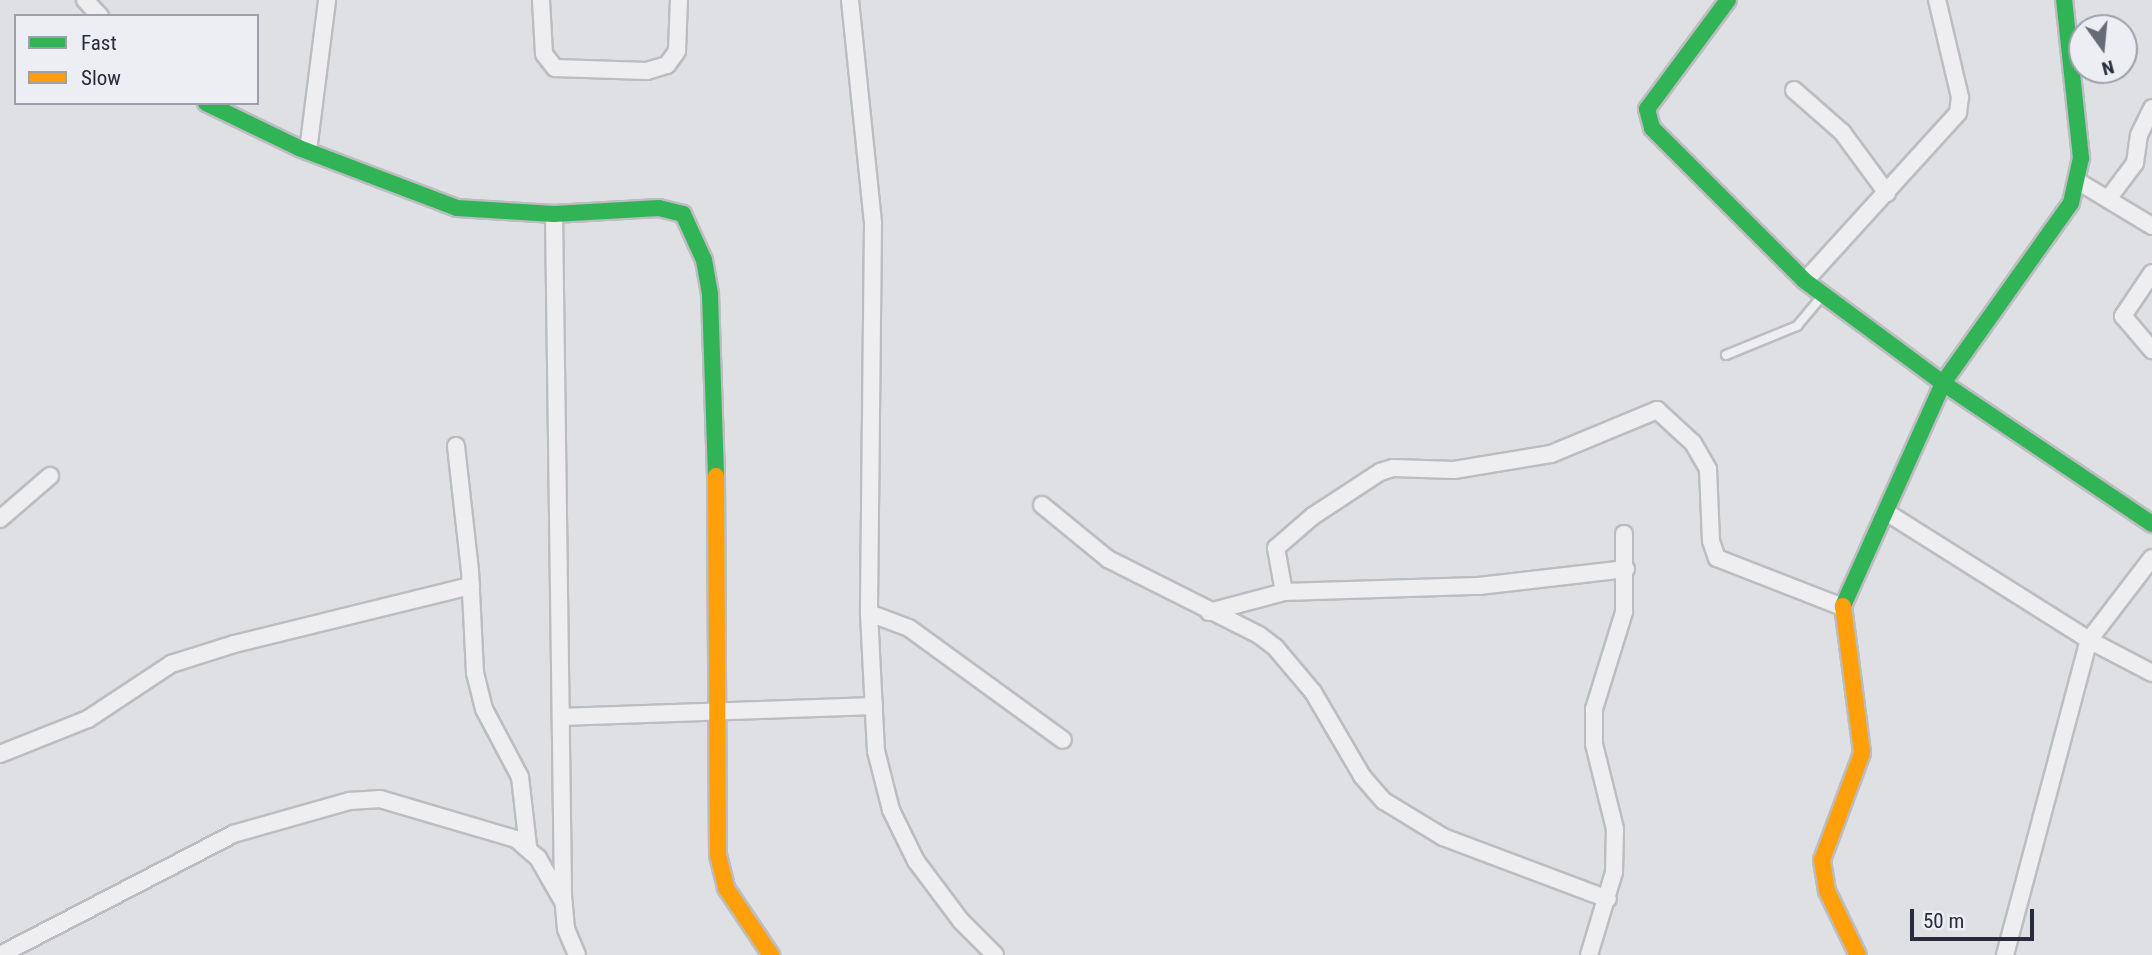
<!DOCTYPE html>
<style>
body{margin:0}
#map{position:relative;width:2152px;height:955px;overflow:hidden;background:#dee0e4;font-family:"Roboto Condensed",sans-serif}
div>[style]{position:absolute}
.roads{filter:drop-shadow(2px 0 #bbbdc1) drop-shadow(-2px 0 #bbbdc1) drop-shadow(0 2px #bbbdc1) drop-shadow(0 -2px #bbbdc1)}
.lane>*{height:8px;margin:-4px;padding:0 4px;transform-origin:4px;border-radius:4px;background:#eeeef0}
.street>*{height:16px;margin:-8px;padding:0 8px;transform-origin:8px;border-radius:8px;background:#eeeef0}
.fast>*{height:16px;margin:-8px;padding:0 8px;transform-origin:8px;border-radius:8px;background:#30b455}
.slow>*{height:16px;margin:-8px;padding:0 8px;transform-origin:8px;border-radius:8px;background:#ff9f0a}
span{translate:-50% -50%;white-space:nowrap;text-align:center;line-height:1.15;-webkit-text-stroke:5px #eceef4;paint-order:stroke}
.legend{position:absolute;left:14px;top:14px;width:245px;height:91px;box-sizing:border-box;background:#eceef4;border:2px solid #9da0aa;margin:0;padding:9px 12px;list-style:none;font-size:21px;color:#272b3c}
.legend li{display:flex;align-items:center;gap:14px;height:35px}
.legend b{width:35px;border:2px solid #9da0aa}
.north{position:absolute;left:2068px;top:14px;width:70px;height:70px;box-sizing:border-box;background:#eceef4;border:2px solid #9da0aa;border-radius:50%;rotate:165deg;font-size:19px;font-weight:700;line-height:28px;text-align:center;color:#272b3c}
.north::after{content:'';display:block;margin:auto;width:24px;height:32px;background:#676a77;clip-path:polygon(50% 0,100% 100%,50% 72%,0 100%)}
.scale{position:absolute;left:1910px;top:909px;width:124px;height:32px;box-sizing:border-box;border:4px solid #272b3c;border-top:0;padding-left:9px;font-size:21px;line-height:24px;white-space:nowrap;color:#272b3c;-webkit-text-stroke:5px #eceef4;paint-order:stroke}
</style>
<div id="map">
<div class="roads">
<div class="lane">
<div style="left:1726px;top:355px;width:77px;rotate:-22.2deg"></div>
<div style="left:1797px;top:326px;width:38px;rotate:-50deg"></div>
</div>
<div class="street">
<div style="left:85px;top:0;width:22px;rotate:47deg"></div>
<div style="left:541px;top:0;width:54px;rotate:86.8deg"></div>
<div style="left:544px;top:54px;width:18px;rotate:52deg"></div>
<div style="left:555px;top:68px;width:92px;rotate:1.9deg"></div>
<div style="left:647px;top:71px;width:21px;rotate:-17deg"></div>
<div style="left:667px;top:65px;width:17px;rotate:-54deg"></div>
<div style="left:677px;top:51px;width:51px;rotate:-87.8deg"></div>
<div style="left:850px;top:0;width:225px;rotate:84.1deg"></div>
<div style="left:873px;top:224px;width:389px;rotate:90.6deg"></div>
<div style="left:869px;top:613px;width:138px;rotate:87.1deg"></div>
<div style="left:876px;top:751px;width:61px;rotate:75.7deg"></div>
<div style="left:891px;top:810px;width:57px;rotate:63.9deg"></div>
<div style="left:916px;top:861px;width:75px;rotate:53.1deg"></div>
<div style="left:961px;top:921px;width:48px;rotate:45deg"></div>
<div style="left:1794px;top:90px;width:64px;rotate:41.2deg"></div>
<div style="left:1842px;top:132px;width:76px;rotate:53.6deg"></div>
<div style="left:308px;top:151px;width:152px;rotate:-82.8deg"></div>
<div style="left:2079px;top:182px;width:85px;rotate:31.1deg"></div>
<div style="left:2108px;top:199px;width:45px;rotate:-53.1deg"></div>
<div style="left:2135px;top:163px;width:28px;rotate:-82deg"></div>
<div style="left:2139px;top:135px;width:30px;rotate:-64deg"></div>
<div style="left:554px;top:214px;width:681px;rotate:89.24deg"></div>
<div style="left:563px;top:895px;width:34px;rotate:85deg"></div>
<div style="left:566px;top:929px;width:28px;rotate:67deg"></div>
<div style="left:2152px;top:273px;width:52px;rotate:124deg"></div>
<div style="left:2123px;top:316px;width:45px;rotate:49.5deg"></div>
<div style="left:1805px;top:281px;width:227px;rotate:-47.7deg"></div>
<div style="left:1958px;top:113px;width:16px;rotate:-83deg"></div>
<div style="left:1960px;top:97px;width:100px;rotate:-103.3deg"></div>
<div style="left:456px;top:446px;width:126px;rotate:83.6deg"></div>
<div style="left:470px;top:571px;width:102px;rotate:87.2deg"></div>
<div style="left:475px;top:673px;width:37px;rotate:76deg"></div>
<div style="left:484px;top:709px;width:77px;rotate:62.1deg"></div>
<div style="left:520px;top:777px;width:69px;rotate:83.4deg"></div>
<div style="left:1042px;top:505px;width:85px;rotate:39.3deg"></div>
<div style="left:1108px;top:559px;width:169px;rotate:26.7deg"></div>
<div style="left:1259px;top:635px;width:20px;rotate:37deg"></div>
<div style="left:1275px;top:647px;width:59px;rotate:49.8deg"></div>
<div style="left:1313px;top:692px;width:97px;rotate:59.7deg"></div>
<div style="left:1362px;top:776px;width:33px;rotate:49deg"></div>
<div style="left:1384px;top:801px;width:69px;rotate:31.4deg"></div>
<div style="left:1443px;top:837px;width:176px;rotate:20.6deg"></div>
<div style="left:1886px;top:512px;width:240px;rotate:32.2deg"></div>
<div style="left:2089px;top:640px;width:71px;rotate:27.6deg"></div>
<div style="left:0;top:519px;width:66px;rotate:-40.7deg"></div>
<div style="left:1284px;top:592px;width:45px;rotate:-100.3deg"></div>
<div style="left:1276px;top:548px;width:49px;rotate:-40.9deg"></div>
<div style="left:1313px;top:516px;width:80px;rotate:-33.3deg"></div>
<div style="left:1380px;top:472px;width:14px;rotate:-17deg"></div>
<div style="left:1393px;top:468px;width:61px;rotate:1.9deg"></div>
<div style="left:1454px;top:470px;width:98px;rotate:-9.4deg"></div>
<div style="left:1551px;top:454px;width:115px;rotate:-22.5deg"></div>
<div style="left:1657px;top:410px;width:49px;rotate:42.5deg"></div>
<div style="left:1693px;top:443px;width:30px;rotate:60deg"></div>
<div style="left:1708px;top:469px;width:72px;rotate:87.6deg"></div>
<div style="left:1711px;top:541px;width:18px;rotate:71deg"></div>
<div style="left:1717px;top:558px;width:135px;rotate:21.3deg"></div>
<div style="left:1209px;top:612px;width:78px;rotate:-14.9deg"></div>
<div style="left:1284px;top:592px;width:195px;rotate:-1.8deg"></div>
<div style="left:1479px;top:586px;width:148px;rotate:-6.6deg"></div>
<div style="left:869px;top:613px;width:43px;rotate:20.6deg"></div>
<div style="left:909px;top:628px;width:190px;rotate:36deg"></div>
<div style="left:561px;top:717px;width:313px;rotate:-2deg"></div>
<div style="left:0;top:754px;width:95px;rotate:-21.7deg"></div>
<div style="left:88px;top:719px;width:100px;rotate:-33.5deg"></div>
<div style="left:171px;top:664px;width:66px;rotate:-17.6deg"></div>
<div style="left:234px;top:644px;width:244px;rotate:-13.8deg"></div>
<div style="left:0;top:955px;width:263px;rotate:-27.4deg"></div>
<div style="left:233px;top:834px;width:122px;rotate:-15.8deg"></div>
<div style="left:350px;top:801px;width:30px;rotate:-4deg"></div>
<div style="left:380px;top:799px;width:142px;rotate:16.4deg"></div>
<div style="left:516px;top:839px;width:29px;rotate:41deg"></div>
<div style="left:538px;top:858px;width:48px;rotate:60.3deg"></div>
<div style="left:1589px;top:955px;width:87px;rotate:-73.2deg"></div>
<div style="left:1614px;top:872px;width:43px;rotate:-88.7deg"></div>
<div style="left:1615px;top:829px;width:88px;rotate:-103.9deg"></div>
<div style="left:1594px;top:744px;width:35px;rotate:-90deg"></div>
<div style="left:1594px;top:709px;width:102px;rotate:-72.8deg"></div>
<div style="left:1624px;top:612px;width:78px;rotate:-90deg"></div>
<div style="left:2005px;top:955px;width:326px;rotate:-75.1deg"></div>
<div style="left:2089px;top:640px;width:103px;rotate:-52.5deg"></div>
</div>
<div class="fast">
<div style="left:1728px;top:0;width:136px;rotate:126.6deg"></div>
<div style="left:1647px;top:109px;width:20px;rotate:75deg"></div>
<div style="left:1652px;top:128px;width:216px;rotate:45deg"></div>
<div style="left:1805px;top:281px;width:172px;rotate:36.5deg"></div>
<div style="left:1943px;top:383px;width:252px;rotate:34deg"></div>
<div style="left:206px;top:103px;width:103px;rotate:25.8deg"></div>
<div style="left:299px;top:148px;width:169px;rotate:20.8deg"></div>
<div style="left:457px;top:208px;width:97px;rotate:3.5deg"></div>
<div style="left:554px;top:214px;width:105px;rotate:-3.3deg"></div>
<div style="left:659px;top:208px;width:25px;rotate:14deg"></div>
<div style="left:683px;top:214px;width:51px;rotate:65.5deg"></div>
<div style="left:704px;top:260px;width:36px;rotate:80deg"></div>
<div style="left:710px;top:295px;width:181px;rotate:88.1deg"></div>
<div style="left:1843px;top:606px;width:244px;rotate:-65.8deg"></div>
<div style="left:1943px;top:383px;width:221px;rotate:-54.6deg"></div>
<div style="left:2071px;top:203px;width:46px;rotate:-77.5deg"></div>
<div style="left:2081px;top:158px;width:159px;rotate:-96.1deg"></div>
</div>
<div class="slow">
<div style="left:716px;top:476px;width:379px;rotate:89.7deg"></div>
<div style="left:718px;top:855px;width:34px;rotate:76deg"></div>
<div style="left:726px;top:888px;width:81px;rotate:56.1deg"></div>
<div style="left:1843px;top:606px;width:148px;rotate:82.6deg"></div>
<div style="left:1862px;top:753px;width:114px;rotate:110.5deg"></div>
<div style="left:1822px;top:860px;width:31px;rotate:81deg"></div>
<div style="left:1827px;top:891px;width:71px;rotate:64.2deg"></div>
</div>
</div>
<ul class="legend">
<li><b style="height:9px;background:#30b455"></b>Fast</li>
<li><b style="height:9px;background:#ff9f0a"></b>Slow</li>
</ul>
<div class="north">N</div>
<div class="scale">50 m</div>
</div>
